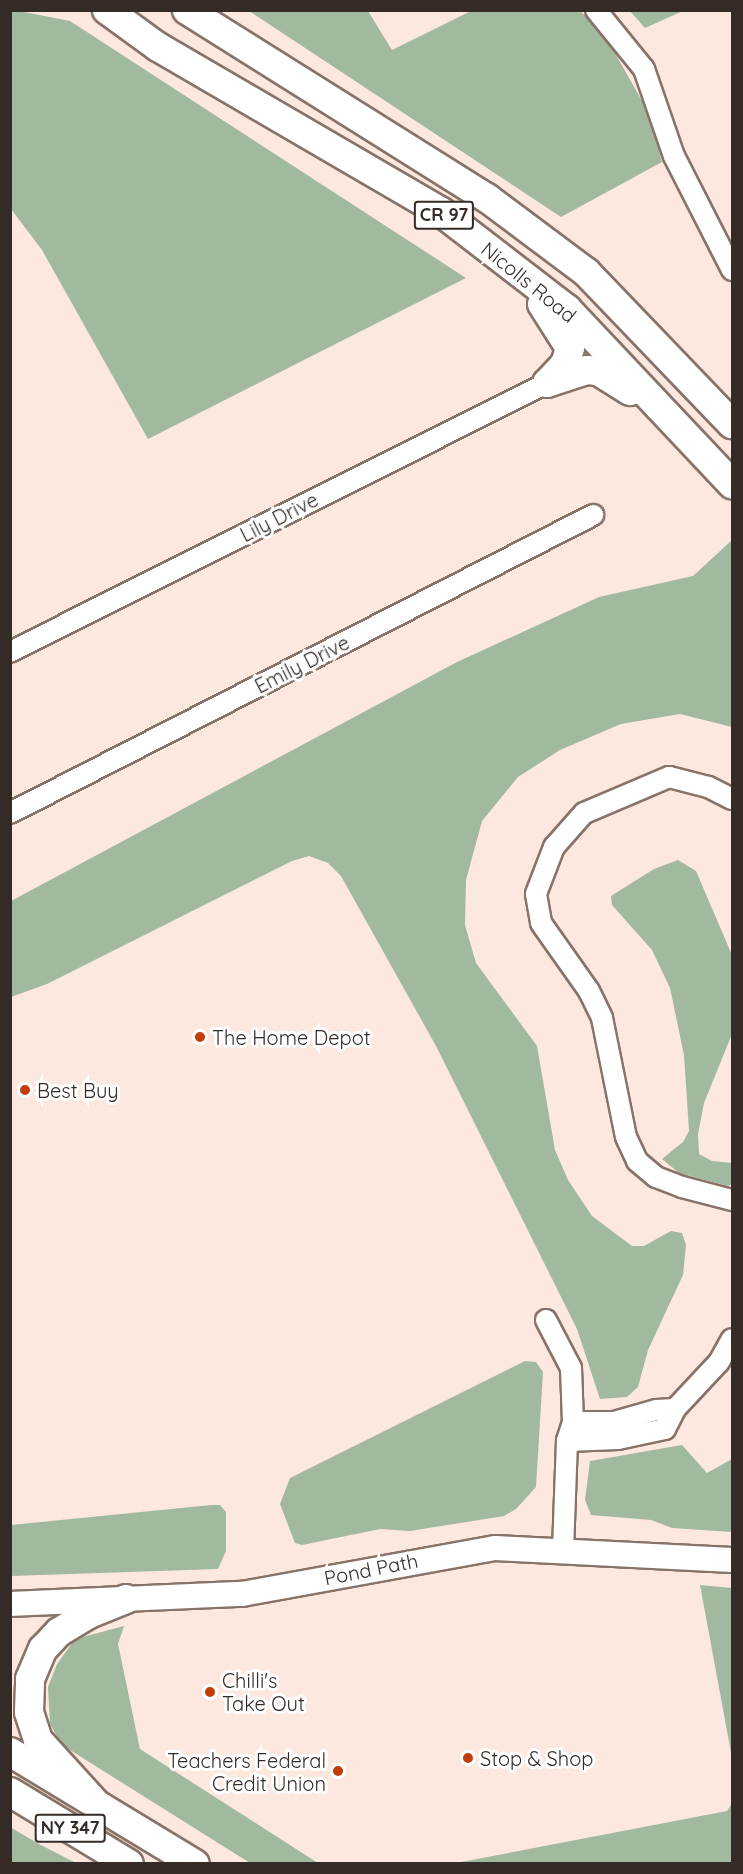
<!DOCTYPE html>
<style>
body{margin:0}
#map{position:relative;width:743px;height:1874px;overflow:hidden;background:#fce8df;font-family:Quicksand,sans-serif}
div>[style]{position:absolute}
.forest>*{inset:0;background:#a1b99f}
.roads{filter:drop-shadow(2px 0 #887369) drop-shadow(-2px 0 #887369) drop-shadow(0 2px #887369) drop-shadow(0 -2px #887369)}
.minor>*{height:20px;margin:-10px;padding:0 10px;transform-origin:10px;border-radius:10px;background:#fff}
.major>*{height:24px;margin:-12px;padding:0 12px;transform-origin:12px;border-radius:12px;background:#fff}
.highway>*{height:28px;margin:-14px;padding:0 14px;transform-origin:14px;border-radius:14px;background:#fff}
.dots>*{width:16px;height:16px;translate:-50% -50%;box-sizing:border-box;border:3px solid #fff;border-radius:50%}
span{translate:-50% -50%;white-space:nowrap;text-align:center;line-height:1.15;-webkit-text-stroke:6px #fff;paint-order:stroke}
.shield-label span{padding:2px 4px;background:#fff;border:2px solid;border-radius:4px;-webkit-text-stroke-width:0}
.shield-label{font-size:18px;color:#342b27;font-weight:700}
.street-label{font-size:20px;color:#342b27}
.poi-label{font-size:20px;color:#342b27}
.left{translate:0 -50%;text-align:left}
.right{translate:-100% -50%;text-align:right}
.frame{position:absolute;inset:0;border:12px solid #342b27;pointer-events:none}
</style>
<div id="map">
<div class="forest">
<div style="clip-path:polygon(19px 11px,70px 21px,466px 278px,148px 439px,42px 250px,11px 209px,10px 11px)"></div>
<div style="clip-path:polygon(249px 11px,368px 11px,392px 50px,471px 11px,580px 11px,603px 32px,650px 115px,662px 162px,561px 217px)"></div>
<div style="clip-path:polygon(630px 11px,683px 11px,645px 28px)"></div>
<div style="clip-path:polygon(732px 540px,732px 727px,680px 714px,621px 724px,560px 750px,518px 777px,482px 821px,466px 880px,465px 925px,476px 963px,537px 1046px,555px 1150px,568px 1180px,592px 1216px,632px 1246px,644px 1246px,671px 1231px,682px 1233px,686px 1245px,683px 1275px,648px 1350px,638px 1387px,627px 1397px,600px 1399px,577px 1329px,436px 1046px,341px 876px,328px 863px,309px 856px,292px 861px,47px 984px,11px 997px,11px 901px,457px 662px,599px 597px,693px 576px)"></div>
<div style="clip-path:polygon(678px 860px,696px 871px,732px 955px,732px 1034px,704px 1103px,698px 1134px,699px 1154px,712px 1161px,732px 1163px,732px 1184px,728px 1186px,679px 1173px,662px 1159px,683px 1142px,689px 1131px,684px 1055px,670px 988px,652px 950px,612px 905px,611px 896px,654px 869px)"></div>
<div style="clip-path:polygon(525px 1361px,536px 1362px,543px 1372px,536px 1487px,516px 1509px,504px 1516px,410px 1531px,380px 1529px,302px 1545px,295px 1543px,280px 1504px,290px 1478px)"></div>
<div style="clip-path:polygon(682px 1445px,707px 1473px,732px 1459px,732px 1532px,672px 1528px,651px 1520px,591px 1515px,585px 1500px,590px 1461px)"></div>
<div style="clip-path:polygon(211px 1505px,220px 1505px,226px 1512px,226px 1551px,218px 1569px,11px 1576px,11px 1525px)"></div>
<div style="clip-path:polygon(700px 1585px,732px 1588px,732px 1758px)"></div>
<div style="clip-path:polygon(124px 1626px,118px 1644px,140px 1749px,318px 1863px,250px 1863px,62px 1745px,50px 1724px,48px 1687px,57px 1664px,75px 1639px)"></div>
<div style="clip-path:polygon(732px 1803px,732px 1863px,456px 1863px,727px 1811px)"></div>
<div style="clip-path:polygon(10px 1827px,39px 1844px,76px 1863px,11px 1863px)"></div>
</div>
<div class="roads">
<div class="minor">
<div style="left:596px;top:10px;width:76px;rotate:50.9deg"></div>
<div style="left:644px;top:69px;width:92px;rotate:71deg"></div>
<div style="left:674px;top:156px;width:128px;rotate:63deg"></div>
<div style="left:10px;top:652px;width:601px;rotate:-26.61deg"></div>
<div style="left:732px;top:799px;width:27px;rotate:-153deg"></div>
<div style="left:708px;top:787px;width:40px;rotate:-165.6deg"></div>
<div style="left:669px;top:777px;width:92px;rotate:157deg"></div>
<div style="left:584px;top:813px;width:45px;rotate:131.4deg"></div>
<div style="left:554px;top:847px;width:50px;rotate:111deg"></div>
<div style="left:536px;top:894px;width:29px;rotate:80deg"></div>
<div style="left:541px;top:923px;width:83px;rotate:54.8deg"></div>
<div style="left:589px;top:991px;width:30px;rotate:64deg"></div>
<div style="left:602px;top:1018px;width:121px;rotate:78.6deg"></div>
<div style="left:626px;top:1137px;width:26px;rotate:65deg"></div>
<div style="left:637px;top:1161px;width:25px;rotate:40deg"></div>
<div style="left:656px;top:1177px;width:28px;rotate:21deg"></div>
<div style="left:682px;top:1187px;width:52px;rotate:14.6deg"></div>
<div style="left:10px;top:813px;width:655px;rotate:-27.07deg"></div>
<div style="left:546px;top:1320px;width:54px;rotate:62.5deg"></div>
<div style="left:571px;top:1368px;width:54px;rotate:87.9deg"></div>
<div style="left:573px;top:1422px;width:20px;rotate:108deg"></div>
<div style="left:567px;top:1441px;width:109px;rotate:92.1deg"></div>
<div style="left:675px;top:1409px;width:64px;rotate:-46.9deg"></div>
<div style="left:719px;top:1362px;width:26px;rotate:-61deg"></div>
<div style="left:567px;top:1441px;width:51px;rotate:-2.2deg"></div>
<div style="left:618px;top:1439px;width:48px;rotate:-12deg"></div>
<div style="left:665px;top:1429px;width:22px;rotate:-63deg"></div>
<div style="left:675px;top:1409px;width:19px;rotate:177deg"></div>
<div style="left:656px;top:1410px;width:44px;rotate:164.1deg"></div>
<div style="left:614px;top:1422px;width:41px;rotate:180deg"></div>
</div>
<div class="major">
<div style="left:10px;top:1604px;width:232px;rotate:-2.5deg"></div>
<div style="left:242px;top:1594px;width:257px;rotate:-10.3deg"></div>
<div style="left:495px;top:1548px;width:237px;rotate:2.9deg"></div>
</div>
<div class="highway">
<div style="left:107px;top:10px;width:63px;rotate:36deg"></div>
<div style="left:158px;top:47px;width:328px;rotate:30.2deg"></div>
<div style="left:441px;top:212px;width:159px;rotate:37.6deg"></div>
<div style="left:567px;top:309px;width:241px;rotate:46.7deg"></div>
<div style="left:187px;top:10px;width:354px;rotate:32.1deg"></div>
<div style="left:487px;top:198px;width:124px;rotate:36.8deg"></div>
<div style="left:586px;top:272px;width:211px;rotate:46.2deg"></div>
<div style="left:542px;top:304px;width:52px;rotate:57.5deg"></div>
<div style="left:570px;top:348px;width:17px;rotate:107deg"></div>
<div style="left:565px;top:364px;width:26px;rotate:133deg"></div>
<div style="left:547px;top:383px;width:42px;rotate:-18deg"></div>
<div style="left:587px;top:370px;width:11px;rotate:5deg"></div>
<div style="left:598px;top:371px;width:38px;rotate:32deg"></div>
<div style="left:10px;top:1752px;width:216px;rotate:31.2deg"></div>
<div style="left:10px;top:1792px;width:139px;rotate:31.2deg"></div>
<div style="left:97px;top:1805px;width:88px;rotate:-132.2deg"></div>
<div style="left:38px;top:1740px;width:29px;rotate:-108deg"></div>
<div style="left:29px;top:1712px;width:33px;rotate:-88deg"></div>
<div style="left:30px;top:1679px;width:33px;rotate:-67deg"></div>
<div style="left:43px;top:1649px;width:23px;rotate:-47deg"></div>
<div style="left:59px;top:1632px;width:35px;rotate:-31deg"></div>
<div style="left:89px;top:1614px;width:40px;rotate:-22deg"></div>
</div>
</div>
<div class="dots">
<div style="left:200px;top:1037px;background:#c33c09"></div>
<div style="left:25px;top:1090px;background:#c33c09"></div>
<div style="left:210px;top:1692px;background:#c33c09"></div>
<div style="left:468px;top:1758px;background:#c33c09"></div>
<div style="left:338px;top:1771px;background:#c33c09"></div>
</div>
<div class="shield-label">
<span style="left:444px;top:215px">CR 97</span>
<span style="left:70px;top:1828px">NY 347</span>
</div>
<div class="street-label">
<span style="left:529px;top:282px;rotate:39deg">Nicolls Road</span>
<span style="left:279px;top:517px;rotate:-27deg">Lily Drive</span>
<span style="left:302px;top:664px;rotate:-27deg">Emily Drive</span>
<span style="left:371px;top:1569px;rotate:-11deg">Pond Path</span>
</div>
<div class="poi-label">
<span class="left" style="left:212px;top:1037px">The Home Depot</span>
<span class="left" style="left:37px;top:1090px">Best Buy</span>
<span class="left" style="left:222px;top:1692px">Chilli's<br>Take Out</span>
<span class="left" style="left:480px;top:1758px">Stop &amp; Shop</span>
<span class="right" style="left:326px;top:1772px">Teachers Federal<br>Credit Union</span>
</div>
<div class="frame"></div>
</div>
